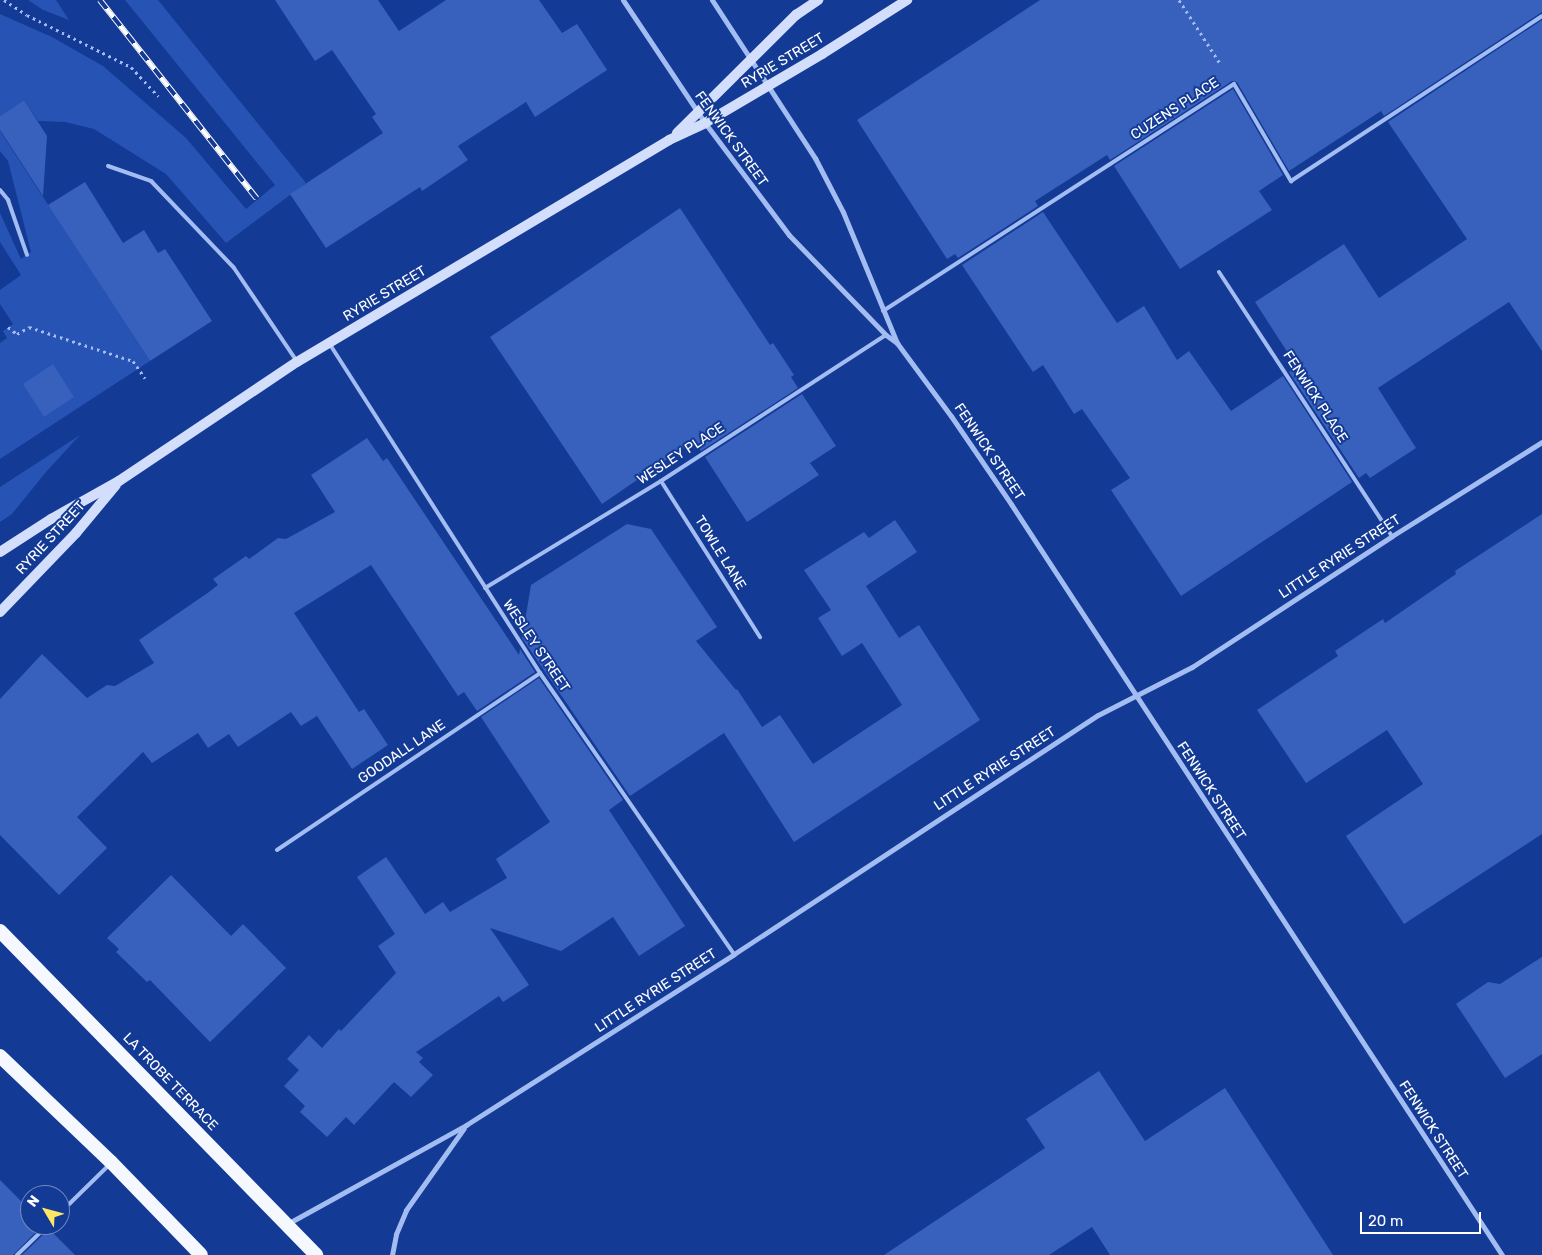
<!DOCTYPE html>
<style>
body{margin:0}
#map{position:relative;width:1542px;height:1255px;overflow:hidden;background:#133a95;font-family:Rubik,sans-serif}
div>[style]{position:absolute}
.green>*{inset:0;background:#2653b4}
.building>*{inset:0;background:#3761bc}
.path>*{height:3px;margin-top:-1.5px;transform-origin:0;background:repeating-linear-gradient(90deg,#a3bcf2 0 2.5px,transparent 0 6.5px)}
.service>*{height:4px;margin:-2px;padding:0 2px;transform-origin:2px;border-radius:2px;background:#a3bcf2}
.minor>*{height:5px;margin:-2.5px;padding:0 2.5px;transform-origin:2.5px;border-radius:2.5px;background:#a3bcf2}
.secondary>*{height:10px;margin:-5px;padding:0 5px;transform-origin:5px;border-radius:5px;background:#d2defc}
.trunk>*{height:14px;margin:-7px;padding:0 7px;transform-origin:7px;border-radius:7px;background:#f6f8ff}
.rail>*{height:5.5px;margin-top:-2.75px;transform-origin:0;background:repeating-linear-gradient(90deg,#133a95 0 11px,#fff 0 22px);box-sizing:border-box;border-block:1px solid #fff}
span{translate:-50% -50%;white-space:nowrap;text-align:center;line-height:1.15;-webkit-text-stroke:4px #133a95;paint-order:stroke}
.street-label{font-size:14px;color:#fff}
.north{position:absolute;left:20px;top:1185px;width:50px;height:50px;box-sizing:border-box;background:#133a95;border:1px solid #7189bf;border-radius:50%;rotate:307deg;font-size:14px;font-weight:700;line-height:20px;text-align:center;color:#fff}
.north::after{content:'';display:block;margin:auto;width:18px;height:22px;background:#ffe764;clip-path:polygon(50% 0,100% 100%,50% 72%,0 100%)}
.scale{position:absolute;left:1360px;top:1212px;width:121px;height:22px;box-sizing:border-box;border:2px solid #fff;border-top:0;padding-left:6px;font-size:15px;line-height:18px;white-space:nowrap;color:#fff;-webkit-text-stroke:4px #133a95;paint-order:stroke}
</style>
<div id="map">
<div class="green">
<div style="clip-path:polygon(28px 0,56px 0,69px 20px,43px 10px)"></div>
<div style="clip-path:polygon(125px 0,158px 0,306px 183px,226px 243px,166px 174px,94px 129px,65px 122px,38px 121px,24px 100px,0 116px,0 14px,52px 37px,103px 66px,186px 138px,246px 209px,275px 185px)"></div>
<div style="clip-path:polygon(0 131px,150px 361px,0 459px,0 343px,7px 338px,3px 331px,13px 324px,0 304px,0 290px,21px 275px,0 242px,0 213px,21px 259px,31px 252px,8px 161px,0 151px)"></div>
<div style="clip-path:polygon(80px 435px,46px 472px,12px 514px,0 522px,0 487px)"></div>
</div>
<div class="building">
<div style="clip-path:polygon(275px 0,378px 0,399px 31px,446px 0,539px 0,562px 33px,577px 24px,607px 70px,535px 117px,526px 102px,458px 146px,468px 160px,422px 191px,420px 187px,326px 248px,290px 194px,383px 133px,372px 117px,376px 114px,332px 50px,315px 61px)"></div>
<div style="clip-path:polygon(1040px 0,1542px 0,1542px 12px,1384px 116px,1381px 111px,1289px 171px,1237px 82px,1232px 81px,1110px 160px,1107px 155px,1035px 201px,1038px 206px,958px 258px,955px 254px,947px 259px,857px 120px)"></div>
<div style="clip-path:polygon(1542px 20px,1542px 351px,1509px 302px,1378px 388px,1416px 448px,1370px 478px,1366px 473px,1359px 478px,1289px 372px,1297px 367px,1255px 302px,1344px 244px,1379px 298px,1467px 239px,1388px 122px)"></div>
<div style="clip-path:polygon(1233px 89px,1283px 175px,1259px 191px,1272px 210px,1180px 269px,1114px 166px)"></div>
<div style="clip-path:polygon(24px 100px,47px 136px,43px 196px,0 130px,0 116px)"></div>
<div style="clip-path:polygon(85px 182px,123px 243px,144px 230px,158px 253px,165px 249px,212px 321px,150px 361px,48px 205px)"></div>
<div style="clip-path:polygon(680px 208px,770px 345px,773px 343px,794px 375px,791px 377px,798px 388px,701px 451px,694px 441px,602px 504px,490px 337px)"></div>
<div style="clip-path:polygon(1043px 212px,1117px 323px,1144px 306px,1177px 360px,1189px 351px,1231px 411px,1283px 376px,1352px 482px,1181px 596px,1111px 490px,1130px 478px,1082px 409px,1074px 414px,1043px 365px,1033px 372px,962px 265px)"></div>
<div style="clip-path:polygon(53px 364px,74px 397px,44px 417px,23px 384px)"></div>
<div style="clip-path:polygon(802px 394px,836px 446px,810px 463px,819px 475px,747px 522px,705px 457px)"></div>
<div style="clip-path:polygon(367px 438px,383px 461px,387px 458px,519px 655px,520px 649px,535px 672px,477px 711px,464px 692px,458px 696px,371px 565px,294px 613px,359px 712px,364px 709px,388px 745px,352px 769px,317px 716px,301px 726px,291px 712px,238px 747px,229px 734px,208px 748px,198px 733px,152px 763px,143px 752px,77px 817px,107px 848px,59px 895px,0 835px,0 699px,42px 654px,87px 698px,107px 685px,115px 686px,154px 663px,139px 640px,209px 592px,218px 585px,213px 579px,246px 556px,249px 559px,278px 538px,286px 539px,335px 512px,311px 475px)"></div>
<div style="clip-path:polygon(1542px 514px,1542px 834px,1404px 924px,1346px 836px,1423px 784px,1387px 730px,1306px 783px,1257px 710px,1338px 656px,1335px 651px,1383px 619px,1385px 623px,1456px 574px,1455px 571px)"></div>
<div style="clip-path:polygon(895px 520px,917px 552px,866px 586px,899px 638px,919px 625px,980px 720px,794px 842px,724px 733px,630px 796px,522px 638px,531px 585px,627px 524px,651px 529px,717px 627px,696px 641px,736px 690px,737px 689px,762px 727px,780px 715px,813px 764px,902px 705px,862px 643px,842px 656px,818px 618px,831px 610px,804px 570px,864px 532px,869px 538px)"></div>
<div style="clip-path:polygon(539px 678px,623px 800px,609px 810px,685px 926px,639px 956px,613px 917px,561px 951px,490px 928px,529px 985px,503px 1002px,499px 996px,416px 1052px,423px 1058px,419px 1062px,433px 1075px,411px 1097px,394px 1082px,354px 1125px,346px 1117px,327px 1137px,300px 1112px,305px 1106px,284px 1086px,299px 1070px,287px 1059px,309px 1035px,322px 1048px,339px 1029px,341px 1031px,396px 973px,378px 946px,395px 934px,357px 877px,386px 857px,425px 914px,443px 902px,450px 912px,507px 878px,496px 859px,550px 822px,481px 717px)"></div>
<div style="clip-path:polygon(171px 875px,231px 936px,243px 924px,286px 968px,210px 1042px,150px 980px,147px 982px,116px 952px,119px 949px,107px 938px)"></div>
<div style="clip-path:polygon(1542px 957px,1542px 1054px,1505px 1078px,1456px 1004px,1488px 982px,1500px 984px)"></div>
<div style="clip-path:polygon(1099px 1071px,1145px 1141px,1225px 1088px,1333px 1255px,1110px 1255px,1092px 1227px,1049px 1255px,884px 1255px,1045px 1148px,1026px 1119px)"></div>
<div style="clip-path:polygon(0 1180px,30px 1210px,30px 1225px,43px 1225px,13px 1255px,0 1255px)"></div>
<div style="clip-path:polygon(49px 1229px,75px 1255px,22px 1255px)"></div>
</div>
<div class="path">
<div style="left:4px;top:0;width:27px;rotate:33deg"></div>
<div style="left:27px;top:15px;width:116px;rotate:26.6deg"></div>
<div style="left:131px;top:67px;width:40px;rotate:47deg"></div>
<div style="left:1179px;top:0;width:77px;rotate:57.1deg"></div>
<div style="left:8px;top:327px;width:11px;rotate:38deg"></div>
<div style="left:17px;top:334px;width:14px;rotate:-30deg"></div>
<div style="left:29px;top:327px;width:109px;rotate:18.1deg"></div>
<div style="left:133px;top:361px;width:21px;rotate:55deg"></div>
</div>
<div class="service">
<div style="left:108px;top:166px;width:46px;rotate:19.2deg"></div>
<div style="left:151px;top:181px;width:120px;rotate:46.3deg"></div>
<div style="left:234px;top:268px;width:111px;rotate:56deg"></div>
<div style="left:0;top:190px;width:13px;rotate:51deg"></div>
<div style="left:8px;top:200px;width:58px;rotate:70.9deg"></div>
<div style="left:1219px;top:272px;width:316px;rotate:56.8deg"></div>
<div style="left:883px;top:311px;width:418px;rotate:-32.9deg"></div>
<div style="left:1234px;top:84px;width:113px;rotate:59.6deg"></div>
<div style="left:1291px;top:181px;width:300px;rotate:-33.3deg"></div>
<div style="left:329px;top:343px;width:392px;rotate:57.4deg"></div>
<div style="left:540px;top:673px;width:341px;rotate:55.4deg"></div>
<div style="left:661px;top:481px;width:185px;rotate:57.6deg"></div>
<div style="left:485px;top:588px;width:206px;rotate:-31.3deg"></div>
<div style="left:661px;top:481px;width:268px;rotate:-33deg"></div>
<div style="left:277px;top:850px;width:317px;rotate:-33.9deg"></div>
<div style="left:60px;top:1213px;width:70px;rotate:-44.4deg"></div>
<div style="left:17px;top:1255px;width:43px;rotate:-44.1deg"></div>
</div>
<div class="minor">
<div style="left:623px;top:0;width:148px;rotate:56.3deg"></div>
<div style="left:705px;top:123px;width:140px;rotate:53.1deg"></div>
<div style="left:789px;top:235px;width:139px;rotate:45.9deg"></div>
<div style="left:886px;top:335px;width:14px;rotate:36deg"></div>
<div style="left:712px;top:0;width:189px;rotate:56.9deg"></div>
<div style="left:815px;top:158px;width:61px;rotate:62.6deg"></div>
<div style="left:843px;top:212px;width:142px;rotate:67.6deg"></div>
<div style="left:897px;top:343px;width:91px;rotate:53.5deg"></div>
<div style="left:951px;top:416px;width:107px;rotate:55.7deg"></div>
<div style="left:1011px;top:504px;width:897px;rotate:56.82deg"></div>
<div style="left:287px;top:1224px;width:205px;rotate:-28.9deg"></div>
<div style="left:466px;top:1125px;width:318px;rotate:-32.5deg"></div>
<div style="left:734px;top:954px;width:435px;rotate:-33.3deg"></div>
<div style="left:1098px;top:715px;width:106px;rotate:-27.1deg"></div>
<div style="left:1192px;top:667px;width:239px;rotate:-33.2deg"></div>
<div style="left:1392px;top:536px;width:177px;rotate:-32.1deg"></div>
<div style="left:392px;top:1255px;width:21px;rotate:-79deg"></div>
<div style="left:396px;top:1234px;width:26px;rotate:-67deg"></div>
<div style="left:406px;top:1210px;width:100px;rotate:-54.7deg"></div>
</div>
<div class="secondary">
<div style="left:677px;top:133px;width:168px;rotate:-44.8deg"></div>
<div style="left:796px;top:15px;width:27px;rotate:-34deg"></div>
<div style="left:0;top:552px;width:61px;rotate:-32.9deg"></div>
<div style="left:51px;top:519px;width:78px;rotate:-29.2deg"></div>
<div style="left:119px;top:481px;width:214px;rotate:-33.8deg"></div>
<div style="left:297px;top:362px;width:433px;rotate:-30.8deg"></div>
<div style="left:669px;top:140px;width:40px;rotate:-25deg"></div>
<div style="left:705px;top:123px;width:136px;rotate:-30.5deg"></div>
<div style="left:822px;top:54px;width:101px;rotate:-32.4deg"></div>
<div style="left:0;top:612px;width:110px;rotate:-46.1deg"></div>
<div style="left:76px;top:533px;width:62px;rotate:-50.2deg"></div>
</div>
<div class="trunk">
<div style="left:0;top:931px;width:453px;rotate:45.7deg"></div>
<div style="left:0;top:1056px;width:153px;rotate:43.7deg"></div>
<div style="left:111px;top:1162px;width:129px;rotate:45.9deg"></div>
</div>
<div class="rail">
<div style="left:100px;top:0;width:253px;rotate:51.7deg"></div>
</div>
<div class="street-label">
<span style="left:783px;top:61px;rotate:-31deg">RYRIE STREET</span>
<span style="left:1175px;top:109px;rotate:-33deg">CUZENS PLACE</span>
<span style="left:731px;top:139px;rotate:54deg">FENWICK STREET</span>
<span style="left:385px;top:294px;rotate:-31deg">RYRIE STREET</span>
<span style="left:1315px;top:397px;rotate:57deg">FENWICK PLACE</span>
<span style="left:989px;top:452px;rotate:56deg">FENWICK STREET</span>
<span style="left:681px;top:454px;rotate:-33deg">WESLEY PLACE</span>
<span style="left:51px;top:538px;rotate:-47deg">RYRIE STREET</span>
<span style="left:720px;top:553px;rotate:58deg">TOWLE LANE</span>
<span style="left:1340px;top:557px;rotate:-33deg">LITTLE RYRIE STREET</span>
<span style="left:536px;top:646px;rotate:56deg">WESLEY STREET</span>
<span style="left:402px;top:752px;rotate:-34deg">GOODALL LANE</span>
<span style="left:995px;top:769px;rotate:-33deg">LITTLE RYRIE STREET</span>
<span style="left:1211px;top:791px;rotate:57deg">FENWICK STREET</span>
<span style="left:656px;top:991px;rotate:-33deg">LITTLE RYRIE STREET</span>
<span style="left:170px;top:1082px;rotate:46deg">LA TROBE TERRACE</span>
<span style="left:1433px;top:1130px;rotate:57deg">FENWICK STREET</span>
</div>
<div class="north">N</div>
<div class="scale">20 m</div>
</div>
